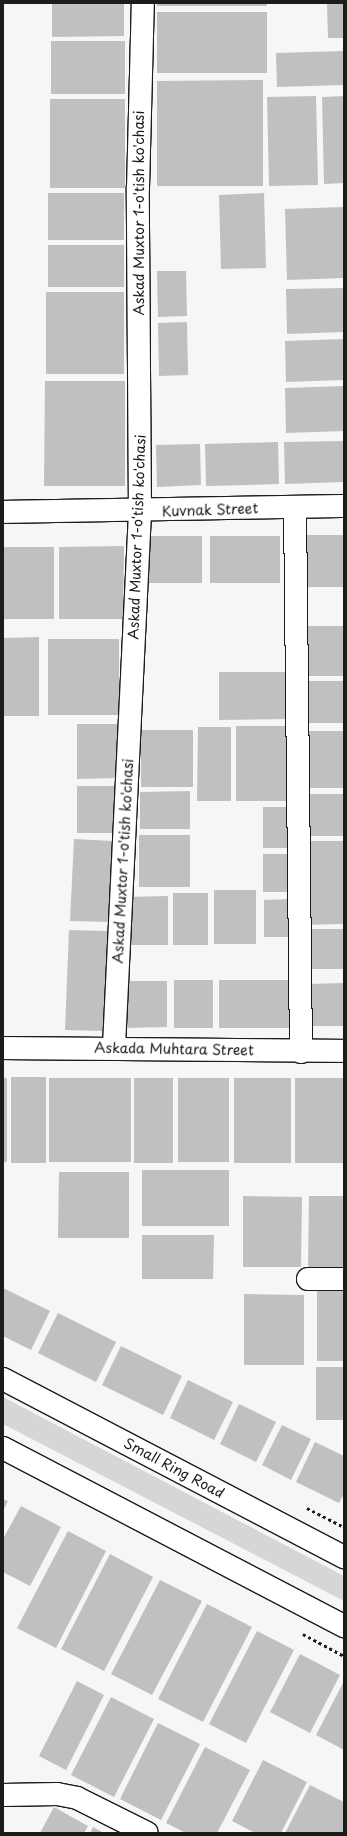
<!DOCTYPE html>
<meta charset="utf-8">
<style>
body{margin:0}
#map{position:relative;width:347px;height:1836px;overflow:hidden;background:#f6f6f6;font-family:"Playpen Sans",sans-serif}
div>[style]{position:absolute}
.green>*{inset:0;background:#d6d6d6}
.building>*{inset:0;background:#c0c0c0}
.path>*{height:2.5px;margin-top:-1.25px;transform-origin:0;background:repeating-linear-gradient(90deg,#1c1c1c 0 3px,transparent 0 6px)}
.roads{filter:drop-shadow(1px 0 #1c1c1c) drop-shadow(-1px 0 #1c1c1c) drop-shadow(0 1px #1c1c1c) drop-shadow(0 -1px #1c1c1c)}
.minor>*{height:22px;margin:-11px;padding:0 11px;transform-origin:11px;border-radius:11px;background:#fff}
.highway>*{height:22px;margin:-11px;padding:0 11px;transform-origin:11px;border-radius:11px;background:#fff}
span{translate:-50% -50%;white-space:nowrap;text-align:center;line-height:1.15;-webkit-text-stroke:3px #fff;paint-order:stroke}
.street-label{font-size:14px;color:#1c1c1c}
.frame{position:absolute;inset:0;border:4px solid #1c1c1c;pointer-events:none}
</style>
<div id="map">
<div class="green">
<div style="clip-path:polygon(3px 1397px,344px 1576px,344px 1601px,3px 1424px)"></div>
</div>
<div class="building">
<div style="clip-path:polygon(52px 3px,124px 3px,124px 36px,52px 37px)"></div>
<div style="clip-path:polygon(157px 3px,267px 3px,267px 6px,157px 6px)"></div>
<div style="clip-path:polygon(327px 3px,344px 3px,344px 38px,328px 38px)"></div>
<div style="clip-path:polygon(157px 12px,267px 12px,267px 73px,157px 73px)"></div>
<div style="clip-path:polygon(51px 41px,125px 41px,125px 94px,51px 94px)"></div>
<div style="clip-path:polygon(344px 51px,344px 85px,277px 87px,276px 53px)"></div>
<div style="clip-path:polygon(263px 80px,263px 186px,157px 186px,157px 81px)"></div>
<div style="clip-path:polygon(316px 96px,318px 185px,269px 186px,267px 97px)"></div>
<div style="clip-path:polygon(344px 96px,344px 183px,324px 184px,322px 97px)"></div>
<div style="clip-path:polygon(50px 99px,125px 99px,125px 188px,50px 188px)"></div>
<div style="clip-path:polygon(48px 193px,124px 193px,124px 240px,48px 240px)"></div>
<div style="clip-path:polygon(264px 193px,266px 268px,221px 269px,219px 195px)"></div>
<div style="clip-path:polygon(344px 207px,344px 278px,287px 280px,285px 209px)"></div>
<div style="clip-path:polygon(48px 245px,124px 245px,124px 287px,48px 287px)"></div>
<div style="clip-path:polygon(157px 271px,186px 271px,187px 316px,158px 317px)"></div>
<div style="clip-path:polygon(344px 288px,344px 332px,287px 334px,286px 289px)"></div>
<div style="clip-path:polygon(46px 292px,124px 292px,124px 374px,46px 374px)"></div>
<div style="clip-path:polygon(187px 322px,188px 375px,159px 376px,158px 323px)"></div>
<div style="clip-path:polygon(344px 339px,344px 380px,286px 382px,285px 341px)"></div>
<div style="clip-path:polygon(45px 381px,125px 381px,125px 486px,44px 486px)"></div>
<div style="clip-path:polygon(344px 386px,344px 431px,286px 433px,285px 388px)"></div>
<div style="clip-path:polygon(344px 441px,344px 482px,285px 484px,284px 442px)"></div>
<div style="clip-path:polygon(278px 442px,279px 484px,206px 486px,205px 444px)"></div>
<div style="clip-path:polygon(200px 444px,201px 485px,157px 487px,156px 445px)"></div>
<div style="clip-path:polygon(300px 535px,344px 535px,344px 587px,300px 587px)"></div>
<div style="clip-path:polygon(145px 536px,202px 536px,202px 583px,146px 583px)"></div>
<div style="clip-path:polygon(210px 536px,280px 536px,280px 583px,210px 583px)"></div>
<div style="clip-path:polygon(124px 546px,123px 619px,59px 619px,59px 547px)"></div>
<div style="clip-path:polygon(3px 547px,54px 547px,54px 619px,3px 619px)"></div>
<div style="clip-path:polygon(302px 626px,344px 626px,344px 676px,302px 676px)"></div>
<div style="clip-path:polygon(39px 637px,39px 716px,3px 716px,3px 638px)"></div>
<div style="clip-path:polygon(48px 639px,119px 639px,119px 715px,48px 715px)"></div>
<div style="clip-path:polygon(219px 672px,287px 672px,287px 719px,219px 720px)"></div>
<div style="clip-path:polygon(301px 681px,344px 681px,344px 723px,302px 723px)"></div>
<div style="clip-path:polygon(77px 724px,117px 724px,117px 778px,77px 779px)"></div>
<div style="clip-path:polygon(236px 726px,290px 726px,290px 801px,236px 801px)"></div>
<div style="clip-path:polygon(198px 727px,231px 727px,231px 801px,197px 801px)"></div>
<div style="clip-path:polygon(141px 730px,193px 730px,193px 787px,141px 787px)"></div>
<div style="clip-path:polygon(303px 731px,344px 731px,344px 788px,303px 788px)"></div>
<div style="clip-path:polygon(77px 786px,116px 786px,116px 833px,77px 833px)"></div>
<div style="clip-path:polygon(190px 791px,190px 829px,140px 829px,140px 792px)"></div>
<div style="clip-path:polygon(303px 794px,344px 794px,344px 836px,303px 836px)"></div>
<div style="clip-path:polygon(263px 807px,292px 807px,292px 848px,263px 848px)"></div>
<div style="clip-path:polygon(139px 835px,190px 835px,190px 887px,139px 887px)"></div>
<div style="clip-path:polygon(74px 839px,113px 841px,110px 922px,70px 921px)"></div>
<div style="clip-path:polygon(303px 841px,344px 841px,344px 924px,303px 925px)"></div>
<div style="clip-path:polygon(263px 854px,291px 854px,291px 892px,263px 892px)"></div>
<div style="clip-path:polygon(214px 890px,256px 890px,256px 944px,214px 944px)"></div>
<div style="clip-path:polygon(173px 893px,208px 893px,208px 945px,173px 945px)"></div>
<div style="clip-path:polygon(168px 896px,168px 945px,129px 945px,129px 897px)"></div>
<div style="clip-path:polygon(292px 899px,293px 937px,264px 937px,264px 900px)"></div>
<div style="clip-path:polygon(303px 929px,344px 929px,344px 969px,303px 969px)"></div>
<div style="clip-path:polygon(69px 930px,108px 931px,104px 1031px,65px 1030px)"></div>
<div style="clip-path:polygon(174px 980px,213px 980px,213px 1028px,174px 1028px)"></div>
<div style="clip-path:polygon(219px 980px,293px 980px,293px 1028px,219px 1028px)"></div>
<div style="clip-path:polygon(125px 981px,167px 981px,167px 1027px,125px 1028px)"></div>
<div style="clip-path:polygon(344px 983px,344px 1026px,310px 1026px,310px 984px)"></div>
<div style="clip-path:polygon(11px 1077px,46px 1077px,46px 1163px,11px 1163px)"></div>
<div style="clip-path:polygon(3px 1078px,7px 1078px,7px 1162px,3px 1162px)"></div>
<div style="clip-path:polygon(49px 1078px,131px 1078px,131px 1162px,49px 1162px)"></div>
<div style="clip-path:polygon(134px 1078px,173px 1078px,173px 1163px,134px 1163px)"></div>
<div style="clip-path:polygon(178px 1078px,229px 1078px,229px 1162px,178px 1162px)"></div>
<div style="clip-path:polygon(234px 1078px,291px 1078px,291px 1163px,234px 1163px)"></div>
<div style="clip-path:polygon(295px 1078px,344px 1078px,344px 1163px,295px 1163px)"></div>
<div style="clip-path:polygon(142px 1170px,229px 1170px,229px 1226px,142px 1226px)"></div>
<div style="clip-path:polygon(59px 1172px,129px 1172px,129px 1238px,58px 1238px)"></div>
<div style="clip-path:polygon(243px 1196px,302px 1197px,301px 1267px,243px 1267px)"></div>
<div style="clip-path:polygon(309px 1196px,344px 1196px,344px 1268px,308px 1268px)"></div>
<div style="clip-path:polygon(142px 1235px,214px 1235px,213px 1279px,142px 1279px)"></div>
<div style="clip-path:polygon(317px 1287px,344px 1287px,344px 1361px,317px 1361px)"></div>
<div style="clip-path:polygon(3px 1288px,50px 1311px,31px 1350px,3px 1336px)"></div>
<div style="clip-path:polygon(244px 1294px,304px 1295px,304px 1365px,244px 1365px)"></div>
<div style="clip-path:polygon(58px 1313px,116px 1342px,96px 1382px,38px 1353px)"></div>
<div style="clip-path:polygon(121px 1346px,182px 1376px,163px 1415px,102px 1385px)"></div>
<div style="clip-path:polygon(316px 1367px,344px 1367px,344px 1420px,316px 1420px)"></div>
<div style="clip-path:polygon(188px 1380px,233px 1402px,214px 1440px,170px 1418px)"></div>
<div style="clip-path:polygon(239px 1404px,276px 1422px,256px 1462px,220px 1444px)"></div>
<div style="clip-path:polygon(282px 1425px,311px 1439px,291px 1480px,262px 1465px)"></div>
<div style="clip-path:polygon(315px 1442px,344px 1456px,344px 1494px,339px 1503px,296px 1482px)"></div>
<div style="clip-path:polygon(3px 1499px,8px 1501px,3px 1511px)"></div>
<div style="clip-path:polygon(21px 1506px,61px 1527px,30px 1586px,3px 1572px,3px 1539px)"></div>
<div style="clip-path:polygon(68px 1531px,106px 1551px,56px 1648px,17px 1628px)"></div>
<div style="clip-path:polygon(110px 1554px,153px 1577px,104px 1671px,61px 1649px)"></div>
<div style="clip-path:polygon(160px 1580px,202px 1601px,152px 1695px,111px 1674px)"></div>
<div style="clip-path:polygon(207px 1604px,252px 1627px,203px 1722px,158px 1699px)"></div>
<div style="clip-path:polygon(257px 1631px,294px 1650px,246px 1743px,209px 1724px)"></div>
<div style="clip-path:polygon(300px 1654px,340px 1675px,310px 1733px,270px 1712px)"></div>
<div style="clip-path:polygon(77px 1681px,104px 1695px,66px 1770px,39px 1756px)"></div>
<div style="clip-path:polygon(344px 1681px,344px 1750px,316px 1735px)"></div>
<div style="clip-path:polygon(111px 1697px,154px 1719px,114px 1797px,71px 1775px)"></div>
<div style="clip-path:polygon(158px 1723px,200px 1744px,161px 1820px,120px 1799px)"></div>
<div style="clip-path:polygon(205px 1747px,250px 1770px,217px 1833px,186px 1833px,166px 1823px)"></div>
<div style="clip-path:polygon(263px 1760px,307px 1782px,281px 1833px,255px 1833px,232px 1821px)"></div>
<div style="clip-path:polygon(310px 1785px,344px 1802px,344px 1833px,285px 1833px)"></div>
<div style="clip-path:polygon(54px 1807px,88px 1826px,84px 1833px,40px 1833px)"></div>
<div style="clip-path:polygon(93px 1827px,104px 1833px,90px 1833px)"></div>
</div>
<div class="path">
<div style="left:307px;top:1508px;width:42px;rotate:27.2deg"></div>
<div style="left:303px;top:1634px;width:47px;rotate:28.2deg"></div>
</div>
<div class="roads">
<div class="minor">
<div style="left:295px;top:507px;width:545px;rotate:89.37deg"></div>
<div style="left:3px;top:512px;width:341px;rotate:-1deg"></div>
<div style="left:114px;top:1046px;width:535px;rotate:-87.21deg"></div>
<div style="left:140px;top:512px;width:324px;rotate:-90.4deg"></div>
<div style="left:138px;top:188px;width:185px;rotate:-88.5deg"></div>
<div style="left:3px;top:1048px;width:341px;rotate:0.5deg"></div>
<div style="left:308px;top:1279px;width:36px"></div>
<div style="left:3px;top:1795px;width:54px;rotate:-1.1deg"></div>
<div style="left:57px;top:1794px;width:20px;rotate:11deg"></div>
<div style="left:77px;top:1798px;width:78px;rotate:26.6deg"></div>
</div>
<div class="highway">
<div style="left:3px;top:1379px;width:385px;rotate:27.6deg"></div>
<div style="left:3px;top:1448px;width:385px;rotate:27.6deg"></div>
</div>
</div>
<div class="street-label">
<span style="left:139px;top:213px;rotate:-90deg">Askad Muxtor 1-o'tish ko'chasi</span>
<span style="left:210px;top:510px;rotate:-2deg">Kuvnаk Street</span>
<span style="left:137px;top:537px;rotate:-88deg">Askad Muxtor 1-o'tish ko'chasi</span>
<span style="left:123px;top:861px;rotate:-87deg">Askad Muxtor 1-o'tish ko'chasi</span>
<span style="left:174px;top:1049px;rotate:1deg">Askada Muhtara Street</span>
<span style="left:174px;top:1468px;rotate:28deg">Small Ring Road</span>
</div>
<div class="frame"></div>
</div>
